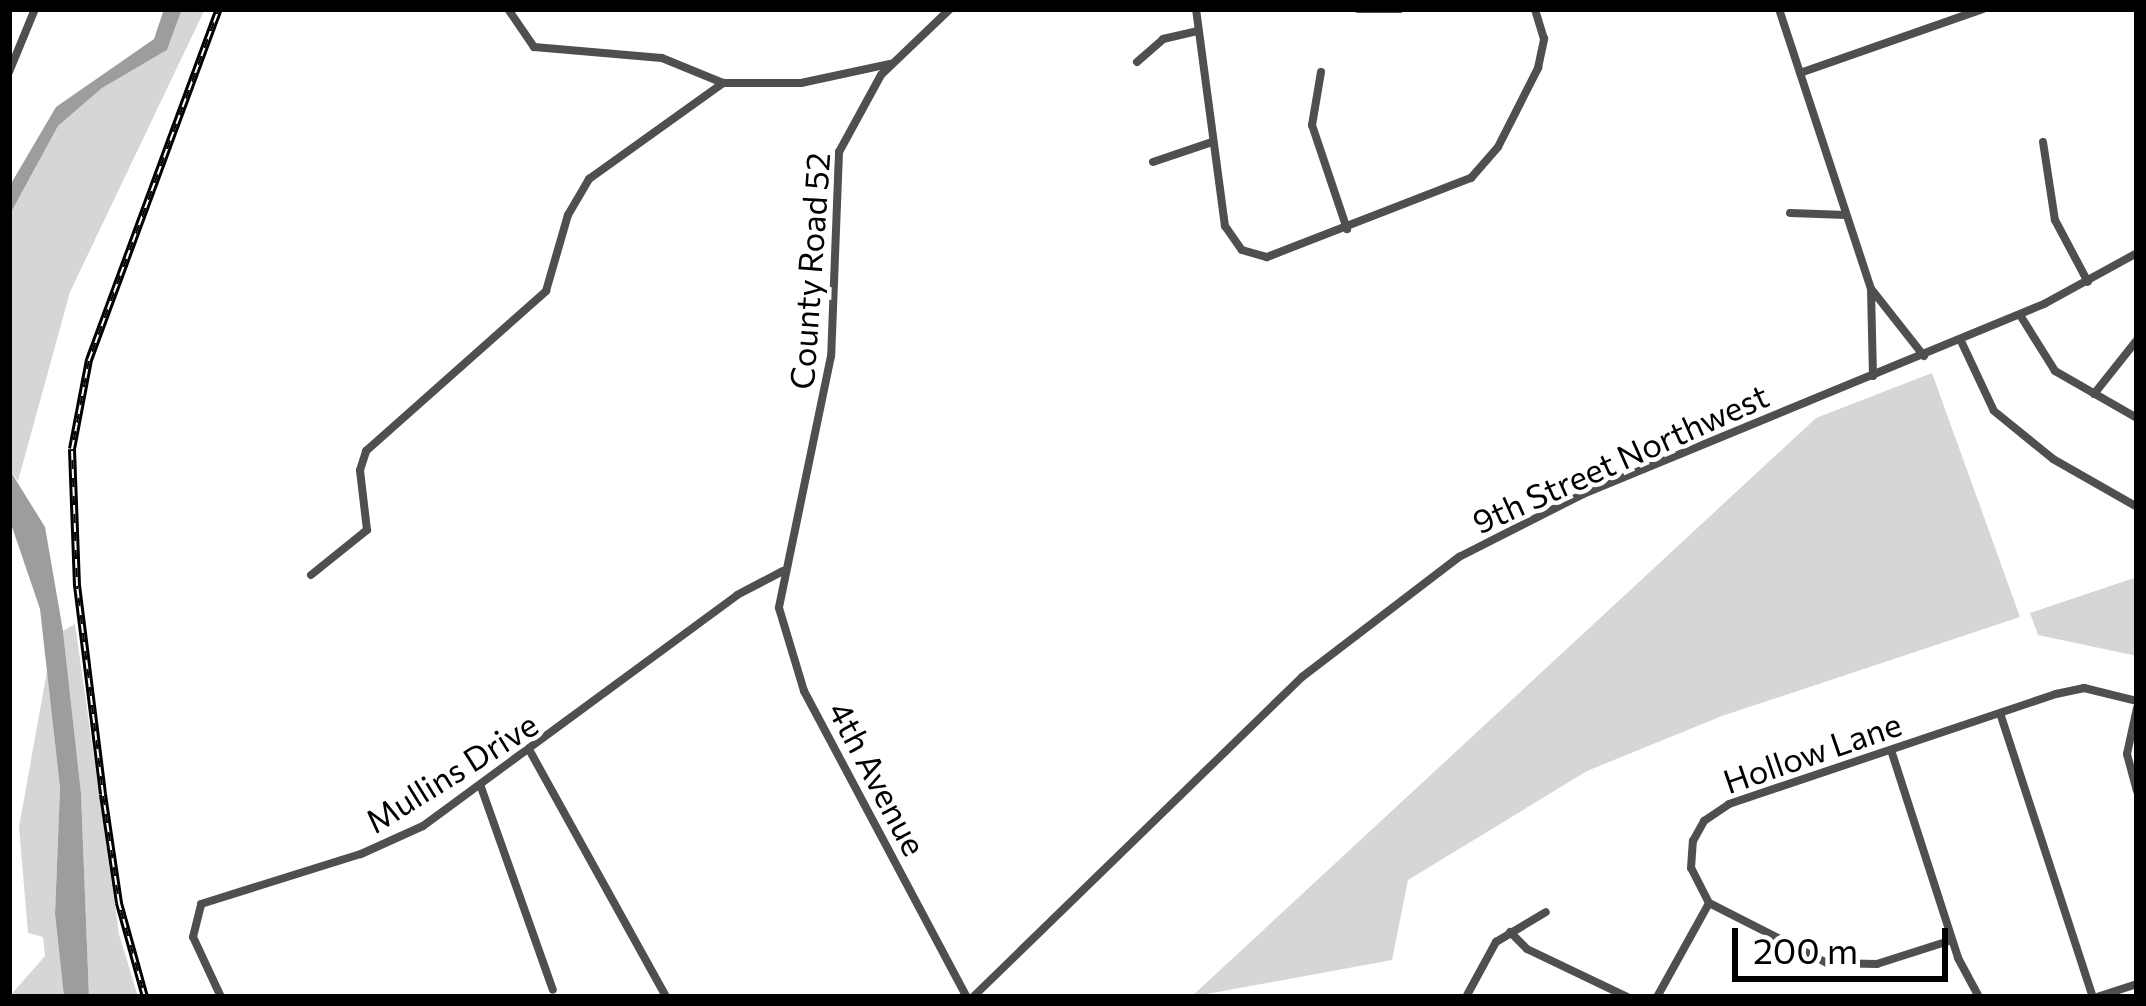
<!DOCTYPE html>
<style>
body{margin:0}
#map{position:relative;width:2146px;height:1006px;overflow:hidden;background:#fff;font-family:Commissioner,sans-serif}
div>[style]{position:absolute}
.green>*{inset:0;background:#d6d6d6}
.water>*{inset:0;background:#9d9d9d}
.minor>*{height:8px;margin:-4px;padding:0 4px;transform-origin:4px;border-radius:4px;background:#4f4f4f}
.rail>*{height:8px;margin-top:-4px;transform-origin:0;background:repeating-linear-gradient(90deg,#fff 0 9px,#000 0 18px);box-sizing:border-box;border-block:3px solid #000}
span{translate:-50% -50%;white-space:nowrap;text-align:center;line-height:1.15;-webkit-text-stroke:9px #fff;paint-order:stroke}
.street-label{font-size:33px;color:#000}
.frame{position:absolute;inset:0;border:12px solid #000;pointer-events:none}
.scale{position:absolute;left:1732px;top:928px;width:216px;height:54px;box-sizing:border-box;border:6px solid #000;border-top:0;padding-left:15px;font-size:36px;line-height:42px;white-space:nowrap;color:#000;-webkit-text-stroke:9px #fff;paint-order:stroke}
</style>
<div id="map">
<div class="green">
<div style="clip-path:polygon(182px 9px,205px 9px,70px 292px,18px 481px,9px 469px,9px 216px,58px 126px,102px 88px,167px 50px)"></div>
<div style="clip-path:polygon(1932px 373px,2020px 617px,1722px 716px,1587px 771px,1408px 880px,1392px 960px,1191px 997px,1816px 418px)"></div>
<div style="clip-path:polygon(2137px 577px,2137px 656px,2038px 635px,2030px 613px)"></div>
<div style="clip-path:polygon(75px 624px,119px 934px,138px 997px,89px 997px,81px 793px,63px 631px)"></div>
<div style="clip-path:polygon(47px 671px,60px 788px,55px 914px,64px 997px,9px 997px,45px 956px,43px 937px,28px 933px,19px 827px)"></div>
</div>
<div class="water">
<div style="clip-path:polygon(164px 9px,182px 9px,167px 50px,102px 88px,58px 126px,9px 216px,9px 187px,56px 107px,154px 39px)"></div>
<div style="clip-path:polygon(9px 469px,45px 527px,63px 631px,81px 793px,89px 997px,64px 997px,55px 914px,60px 788px,40px 609px,9px 518px)"></div>
</div>
<div class="minor">
<div style="left:508px;top:9px;width:46px;rotate:55.6deg"></div>
<div style="left:534px;top:47px;width:128px;rotate:4.9deg"></div>
<div style="left:662px;top:58px;width:66px;rotate:22.3deg"></div>
<div style="left:723px;top:83px;width:78px"></div>
<div style="left:801px;top:83px;width:91px;rotate:-12.1deg"></div>
<div style="left:950px;top:9px;width:95px;rotate:136.3deg"></div>
<div style="left:881px;top:75px;width:88px;rotate:118.6deg"></div>
<div style="left:839px;top:152px;width:204px;rotate:92.2deg"></div>
<div style="left:831px;top:356px;width:257px;rotate:101.7deg"></div>
<div style="left:779px;top:608px;width:87px;rotate:73.2deg"></div>
<div style="left:804px;top:691px;width:347px;rotate:62deg"></div>
<div style="left:1196px;top:9px;width:219px;rotate:82.4deg"></div>
<div style="left:1225px;top:226px;width:29px;rotate:55deg"></div>
<div style="left:1242px;top:250px;width:26px;rotate:16deg"></div>
<div style="left:1267px;top:257px;width:219px;rotate:-21.2deg"></div>
<div style="left:1471px;top:178px;width:41px;rotate:-48.9deg"></div>
<div style="left:1498px;top:147px;width:89px;rotate:-63.1deg"></div>
<div style="left:1538px;top:68px;width:30px;rotate:-78deg"></div>
<div style="left:1544px;top:39px;width:31px;rotate:-107deg"></div>
<div style="left:1358px;top:9px;width:42px"></div>
<div style="left:1779px;top:9px;width:295px;rotate:71.8deg"></div>
<div style="left:1871px;top:289px;width:87px;rotate:88.7deg"></div>
<div style="left:1137px;top:62px;width:35px;rotate:-41deg"></div>
<div style="left:1163px;top:39px;width:36px;rotate:-13deg"></div>
<div style="left:9px;top:72px;width:68px;rotate:-67.6deg"></div>
<div style="left:1321px;top:72px;width:54px;rotate:99.6deg"></div>
<div style="left:1312px;top:125px;width:110px;rotate:71.4deg"></div>
<div style="left:1800px;top:73px;width:194px;rotate:-19.3deg"></div>
<div style="left:2043px;top:142px;width:79px;rotate:81.3deg"></div>
<div style="left:2055px;top:220px;width:70px;rotate:62deg"></div>
<div style="left:1153px;top:162px;width:62px;rotate:-18.7deg"></div>
<div style="left:1790px;top:213px;width:56px;rotate:2deg"></div>
<div style="left:1872px;top:290px;width:84px;rotate:51.8deg"></div>
<div style="left:2020px;top:315px;width:66px;rotate:58deg"></div>
<div style="left:2055px;top:371px;width:95px;rotate:29.8deg"></div>
<div style="left:1961px;top:341px;width:77px;rotate:64.8deg"></div>
<div style="left:1994px;top:411px;width:76px;rotate:39.1deg"></div>
<div style="left:2053px;top:459px;width:97px;rotate:29.7deg"></div>
<div style="left:2094px;top:394px;width:69px;rotate:-51.5deg"></div>
<div style="left:311px;top:575px;width:72px;rotate:-38.8deg"></div>
<div style="left:367px;top:530px;width:60px;rotate:-96.7deg"></div>
<div style="left:360px;top:470px;width:20px;rotate:-72deg"></div>
<div style="left:366px;top:451px;width:241px;rotate:-41.6deg"></div>
<div style="left:546px;top:291px;width:79px;rotate:-73.9deg"></div>
<div style="left:568px;top:215px;width:42px;rotate:-59.7deg"></div>
<div style="left:589px;top:179px;width:165px;rotate:-35.6deg"></div>
<div style="left:2137px;top:708px;width:47px;rotate:102.3deg"></div>
<div style="left:2127px;top:754px;width:38px;rotate:75deg"></div>
<div style="left:2000px;top:713px;width:299px;rotate:71.9deg"></div>
<div style="left:1891px;top:750px;width:219px;rotate:72.1deg"></div>
<div style="left:1958px;top:958px;width:44px;rotate:61.7deg"></div>
<div style="left:531px;top:753px;width:279px;rotate:61deg"></div>
<div style="left:481px;top:787px;width:215px;rotate:70.5deg"></div>
<div style="left:1510px;top:932px;width:24px;rotate:45deg"></div>
<div style="left:1527px;top:949px;width:111px;rotate:25.6deg"></div>
<div style="left:1952px;top:940px;width:79px;rotate:162.3deg"></div>
<div style="left:1877px;top:964px;width:50px;rotate:-178.9deg"></div>
<div style="left:1827px;top:963px;width:132px;rotate:-153deg"></div>
<div style="left:1709px;top:903px;width:39px;rotate:-117deg"></div>
<div style="left:1691px;top:868px;width:27px;rotate:-86deg"></div>
<div style="left:1693px;top:841px;width:23px;rotate:-61deg"></div>
<div style="left:1704px;top:821px;width:30px;rotate:-34deg"></div>
<div style="left:1729px;top:804px;width:345px;rotate:-18.6deg"></div>
<div style="left:2056px;top:694px;width:29px;rotate:-12deg"></div>
<div style="left:2084px;top:688px;width:55px;rotate:13.8deg"></div>
<div style="left:221px;top:997px;width:66px;rotate:-115deg"></div>
<div style="left:193px;top:937px;width:34px;rotate:-76deg"></div>
<div style="left:201px;top:904px;width:168px;rotate:-17.4deg"></div>
<div style="left:361px;top:854px;width:68px;rotate:-24.3deg"></div>
<div style="left:423px;top:826px;width:390px;rotate:-36.3deg"></div>
<div style="left:737px;top:595px;width:52px;rotate:-27.6deg"></div>
<div style="left:973px;top:997px;width:459px;rotate:-44.2deg"></div>
<div style="left:1302px;top:677px;width:198px;rotate:-37.4deg"></div>
<div style="left:1459px;top:557px;width:139px;rotate:-26.9deg"></div>
<div style="left:1583px;top:494px;width:499px;rotate:-22.4deg"></div>
<div style="left:2044px;top:304px;width:106px;rotate:-28.7deg"></div>
<div style="left:1466px;top:997px;width:63px;rotate:-61.4deg"></div>
<div style="left:1496px;top:942px;width:58px;rotate:-31deg"></div>
<div style="left:1657px;top:997px;width:107px;rotate:-61deg"></div>
<div style="left:2097px;top:997px;width:42px;rotate:-18deg"></div>
</div>
<div class="rail">
<div style="left:145px;top:997px;width:98px;rotate:-105.5deg"></div>
<div style="left:119px;top:903px;width:110px;rotate:-98.4deg"></div>
<div style="left:103px;top:794px;width:210px;rotate:-97.1deg"></div>
<div style="left:77px;top:586px;width:137px;rotate:-92.1deg"></div>
<div style="left:72px;top:449px;width:91px;rotate:-79.2deg"></div>
<div style="left:89px;top:360px;width:374px;rotate:-69.7deg"></div>
</div>
<div class="street-label">
<span style="left:809px;top:271px;rotate:-86deg">County Road 52</span>
<span style="left:1620px;top:458px;rotate:-24deg">9th Street Northwest</span>
<span style="left:1812px;top:752px;rotate:-19deg">Hollow Lane</span>
<span style="left:451px;top:772px;rotate:-32deg">Mullins Drive</span>
<span style="left:878px;top:778px;rotate:62deg">4th Avenue</span>
</div>
<div class="frame"></div>
<div class="scale">200 m</div>
</div>
